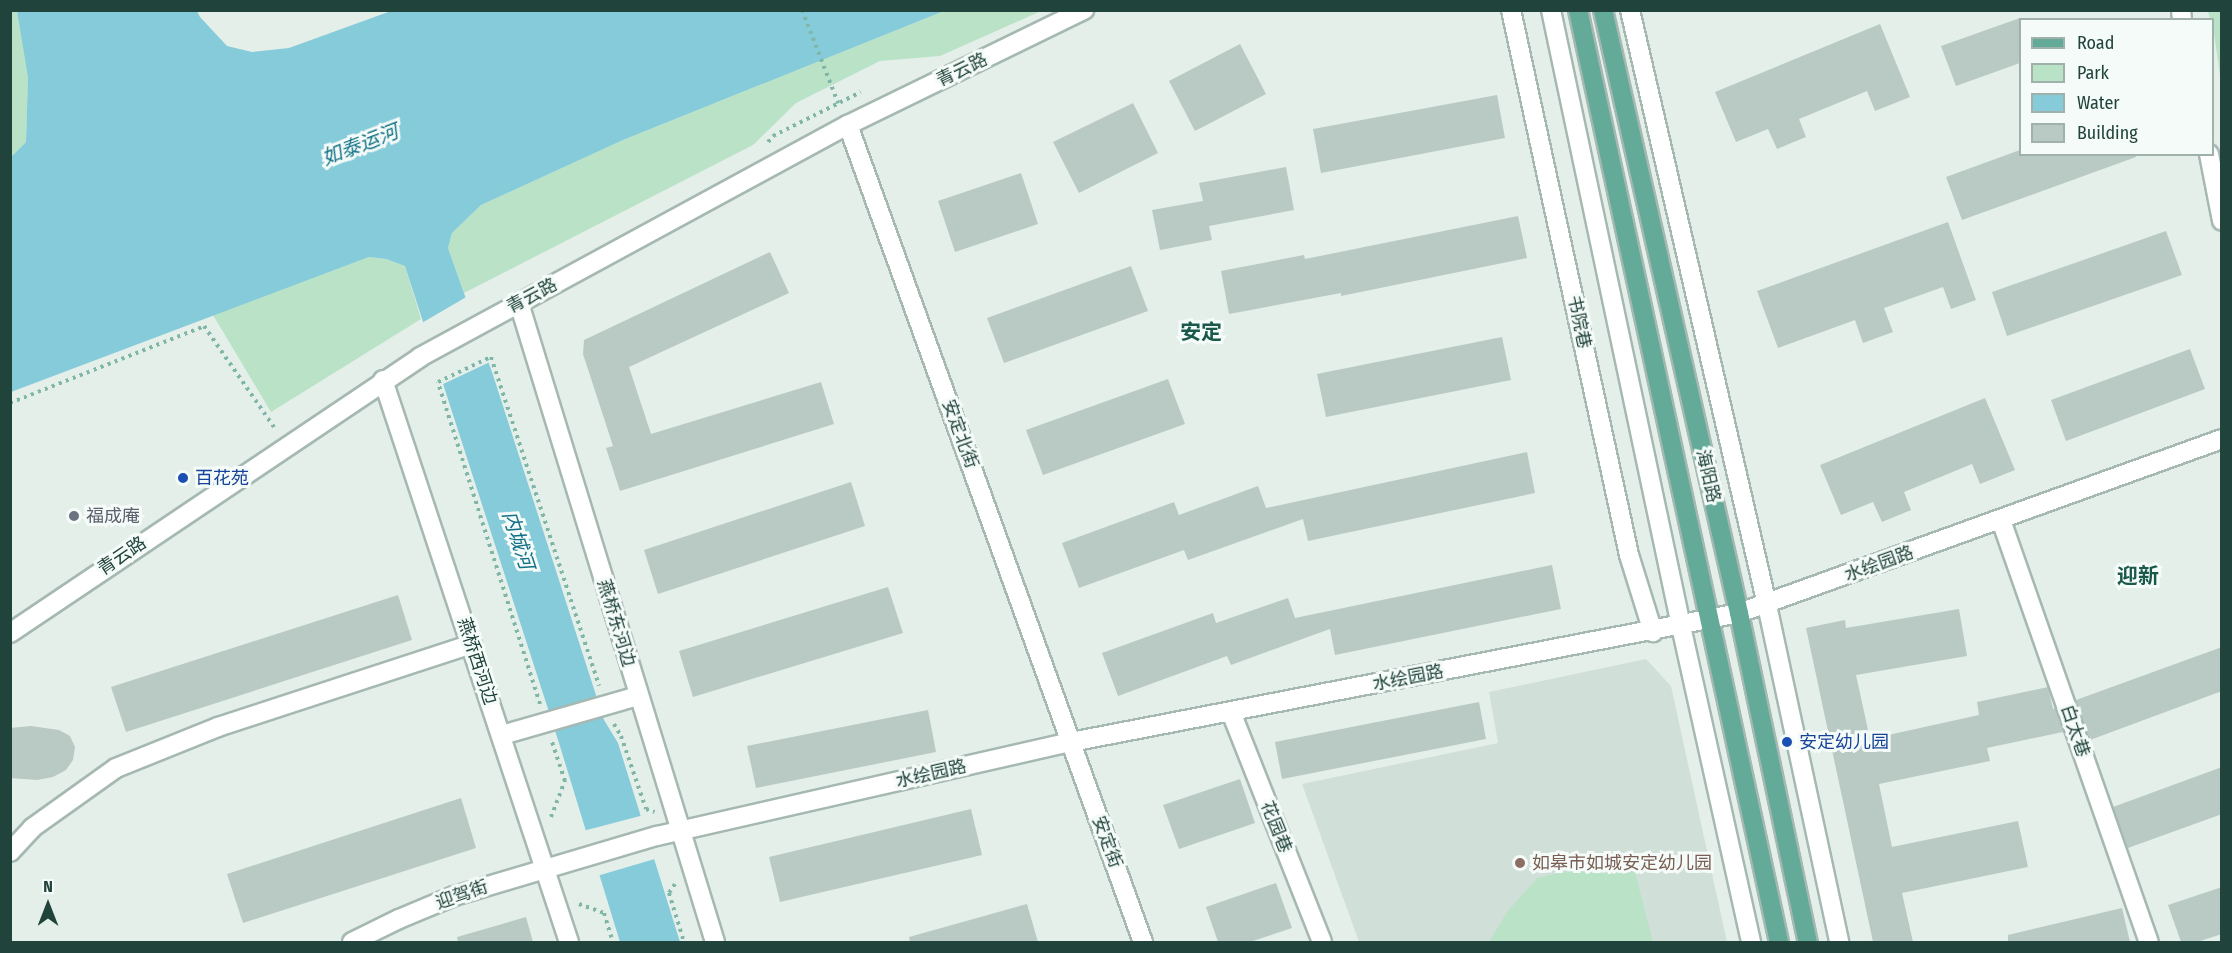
<!DOCTYPE html>
<meta charset="utf-8">
<style>
body{margin:0}
#map{position:relative;width:2232px;height:953px;overflow:hidden;background:#e4efea;font-family:"Fira Sans Condensed","Noto Sans SC",sans-serif}
div>[style]{position:absolute}
.built>*{inset:0;background:#d1dfd9}
.green>*{inset:0;background:#bae2c6}
.water>*{inset:0;background:#85cbda}
.pier>*{inset:0;background:#e4efea}
.building>*{inset:0;background:#b8cac3}
.path>*{height:4px;margin-top:-2px;transform-origin:0;background:repeating-linear-gradient(90deg,#80b6a7 0 3px,transparent 0 7.5px)}
.roads{filter:drop-shadow(2px 0 #a5b8b2) drop-shadow(-2px 0 #a5b8b2) drop-shadow(0 2px #a5b8b2) drop-shadow(0 -2px #a5b8b2)}
.minor>*{height:18px;margin:-9px;padding:0 9px;transform-origin:9px;border-radius:9px;background:#fff}
.major>*{height:18px;margin:-9px;padding:0 9px;transform-origin:9px;border-radius:9px;background:#63aa99}
.dots>*{width:16px;height:16px;translate:-50% -50%;box-sizing:border-box;border:3px solid #f5fbf8;border-radius:50%}
span{translate:-50% -50%;white-space:nowrap;text-align:center;line-height:1.15;-webkit-text-stroke:6px #f5fbf8;paint-order:stroke}
.street-label{font-size:18px;color:#20433b}
.transit-label{font-size:18px;color:#164399}
.left{translate:0 -50%;text-align:left}
.worship-label{font-size:18px;color:#5b616d}
.education-label{font-size:18px;color:#785e54}
.water-label{font-size:20px;color:#127188;font-style:italic}
.quarter-label{font-size:21px;color:#19584a;font-weight:700}
.frame{position:absolute;inset:0;border:12px solid #20433b;pointer-events:none}
.legend{position:absolute;left:2019px;top:18px;width:195px;height:138px;box-sizing:border-box;background:#f5fbf8;border:2px solid #a0b1ac;margin:0;padding:8px 10px;list-style:none;font-size:18px;color:#20433b}
.legend li{display:flex;align-items:center;gap:12px;height:30px}
.legend b{width:30px;border:2px solid #a0b1ac}
.north{position:absolute;left:18px;top:875px;width:60px;height:60px;-webkit-text-stroke:4px #f5fbf8;paint-order:stroke;rotate:0deg;font-size:16px;font-weight:700;line-height:24px;text-align:center;color:#20433b}
.north::after{content:'';display:block;margin:auto;width:21px;height:27px;background:#20433b;clip-path:polygon(50% 0,100% 100%,50% 72%,0 100%)}
</style>
<div id="map">
<div class="built">
<div style="clip-path:polygon(1646px 659px,1671px 686px,1727px 942px,1359px 942px,1302px 784px,1498px 743px,1489px 692px)"></div>
</div>
<div class="green">
<div style="clip-path:polygon(17px 10px,28px 78px,26px 142px,11px 157px,10px 11px)"></div>
<div style="clip-path:polygon(944px 11px,1041px 11px,940px 56px,880px 61px,796px 103px,753px 145px,464px 293px,448px 248px,452px 233px,481px 205px,623px 140px)"></div>
<div style="clip-path:polygon(2208px 11px,2221px 11px,2221px 82px,2212px 20px,2210px 19px)"></div>
<div style="clip-path:polygon(369px 257px,386px 259px,405px 266px,421px 319px,271px 412px,213px 315px)"></div>
<div style="clip-path:polygon(1631px 857px,1653px 942px,1489px 942px,1507px 912px,1537px 878px)"></div>
</div>
<div class="water">
<div style="clip-path:polygon(17px 11px,197px 11px,200px 17px,227px 46px,252px 52px,289px 48px,391px 11px,944px 11px,623px 140px,481px 205px,452px 233px,448px 248px,493px 375px,604px 720px,618px 743px,680px 942px,620px 942px,559px 743px,405px 266px,386px 259px,369px 257px,11px 392px,11px 157px,26px 142px,28px 78px)"></div>
</div>
<div class="pier">
<div style="clip-path:polygon(468px 296px,492px 361px,439px 386px,420px 324px)"></div>
<div style="clip-path:polygon(644px 815px,658px 858px,597px 876px,583px 831px)"></div>
</div>
<div class="building">
<div style="clip-path:polygon(2020px 18px,2020px 63px,1956px 86px,1941px 46px)"></div>
<div style="clip-path:polygon(1880px 24px,1910px 97px,1875px 111px,1867px 91px,1799px 119px,1806px 137px,1777px 149px,1768px 129px,1736px 142px,1715px 92px)"></div>
<div style="clip-path:polygon(1240px 44px,1266px 94px,1195px 131px,1169px 81px)"></div>
<div style="clip-path:polygon(1497px 95px,1505px 138px,1321px 173px,1313px 129px)"></div>
<div style="clip-path:polygon(1133px 103px,1158px 153px,1079px 193px,1053px 142px)"></div>
<div style="clip-path:polygon(2020px 150px,2020px 154px,2135px 154px,2136px 157px,1962px 220px,1946px 177px)"></div>
<div style="clip-path:polygon(1286px 167px,1294px 210px,1209px 226px,1212px 240px,1160px 250px,1152px 210px,1203px 201px,1199px 183px)"></div>
<div style="clip-path:polygon(1021px 173px,1038px 224px,955px 252px,938px 201px)"></div>
<div style="clip-path:polygon(1518px 216px,1527px 258px,1341px 296px,1341px 293px,1229px 314px,1221px 271px,1304px 255px,1305px 259px)"></div>
<div style="clip-path:polygon(1948px 222px,1976px 300px,1951px 309px,1943px 287px,1884px 308px,1893px 332px,1863px 343px,1855px 320px,1778px 348px,1757px 291px)"></div>
<div style="clip-path:polygon(2166px 231px,2182px 275px,2007px 336px,1992px 292px)"></div>
<div style="clip-path:polygon(770px 252px,789px 293px,629px 367px,651px 434px,821px 382px,834px 424px,620px 491px,606px 448px,613px 446px,583px 354px,584px 340px)"></div>
<div style="clip-path:polygon(1131px 266px,1148px 311px,1004px 363px,987px 318px)"></div>
<div style="clip-path:polygon(1502px 337px,1511px 380px,1326px 417px,1317px 374px)"></div>
<div style="clip-path:polygon(2190px 349px,2205px 389px,2066px 441px,2051px 400px)"></div>
<div style="clip-path:polygon(1168px 379px,1185px 424px,1043px 475px,1026px 430px)"></div>
<div style="clip-path:polygon(1985px 398px,2015px 470px,1980px 484px,1972px 464px,1904px 492px,1911px 510px,1882px 522px,1873px 502px,1841px 515px,1820px 465px)"></div>
<div style="clip-path:polygon(1527px 452px,1535px 493px,1308px 541px,1303px 519px,1188px 560px,1184px 550px,1079px 588px,1062px 543px,1174px 502px,1179px 515px,1258px 486px,1266px 508px)"></div>
<div style="clip-path:polygon(851px 482px,865px 526px,658px 594px,644px 550px)"></div>
<div style="clip-path:polygon(1552px 565px,1561px 609px,1335px 655px,1330px 629px,1231px 665px,1227px 656px,1118px 696px,1102px 653px,1213px 613px,1216px 623px,1288px 598px,1295px 618px)"></div>
<div style="clip-path:polygon(888px 587px,903px 633px,693px 697px,679px 651px)"></div>
<div style="clip-path:polygon(398px 595px,412px 640px,126px 732px,111px 687px)"></div>
<div style="clip-path:polygon(1959px 609px,1967px 656px,1856px 675px,1870px 739px,1979px 715px,1977px 702px,2048px 687px,2053px 709px,2055px 708px,2063px 732px,1987px 748px,1990px 761px,1879px 784px,1892px 847px,2018px 821px,2028px 867px,1902px 893px,1913px 942px,1873px 942px,1806px 628px,1845px 620px,1846px 628px)"></div>
<div style="clip-path:polygon(2222px 647px,2222px 691px,2090px 740px,2076px 700px)"></div>
<div style="clip-path:polygon(1479px 702px,1486px 739px,1282px 779px,1275px 742px)"></div>
<div style="clip-path:polygon(928px 710px,936px 752px,756px 788px,747px 746px)"></div>
<div style="clip-path:polygon(31px 726px,59px 730px,70px 736px,75px 747px,73px 760px,66px 770px,53px 777px,37px 780px,10px 778px,10px 728px)"></div>
<div style="clip-path:polygon(2222px 767px,2222px 814px,2128px 848px,2113px 807px)"></div>
<div style="clip-path:polygon(1240px 779px,1255px 823px,1179px 849px,1163px 805px)"></div>
<div style="clip-path:polygon(461px 798px,476px 848px,243px 923px,227px 874px)"></div>
<div style="clip-path:polygon(971px 809px,982px 855px,780px 902px,769px 857px)"></div>
<div style="clip-path:polygon(1276px 883px,1292px 928px,1250px 942px,1218px 942px,1206px 907px)"></div>
<div style="clip-path:polygon(2222px 887px,2222px 934px,2197px 942px,2181px 942px,2168px 905px)"></div>
<div style="clip-path:polygon(1027px 904px,1038px 942px,910px 942px,909px 937px)"></div>
<div style="clip-path:polygon(2122px 908px,2130px 942px,2008px 942px,2008px 935px)"></div>
<div style="clip-path:polygon(526px 917px,533px 942px,458px 942px,457px 937px)"></div>
</div>
<div class="path">
<div style="left:802px;top:10px;width:100px;rotate:68.8deg"></div>
<div style="left:768px;top:142px;width:8px;rotate:-50deg"></div>
<div style="left:773px;top:136px;width:98px;rotate:-26.6deg"></div>
<div style="left:10px;top:403px;width:209px;rotate:-21.6deg"></div>
<div style="left:204px;top:326px;width:126px;rotate:55.3deg"></div>
<div style="left:540px;top:704px;width:338px;rotate:-107.6deg"></div>
<div style="left:438px;top:382px;width:59px;rotate:-25.3deg"></div>
<div style="left:491px;top:357px;width:346px;rotate:71.8deg"></div>
<div style="left:614px;top:724px;width:14px;rotate:60deg"></div>
<div style="left:621px;top:736px;width:77px;rotate:71.1deg"></div>
<div style="left:646px;top:809px;width:9px;rotate:18deg"></div>
<div style="left:551px;top:817px;width:39px;rotate:-69deg"></div>
<div style="left:565px;top:781px;width:41px;rotate:-108.4deg"></div>
<div style="left:675px;top:884px;width:11px;rotate:124deg"></div>
<div style="left:669px;top:893px;width:51px;rotate:73deg"></div>
<div style="left:579px;top:904px;width:27px;rotate:20deg"></div>
<div style="left:604px;top:913px;width:30px;rotate:73deg"></div>
</div>
<div class="roads">
<div class="minor">
<div style="left:1511px;top:10px;width:558px;rotate:77.78deg"></div>
<div style="left:1629px;top:555px;width:81px;rotate:72.7deg"></div>
<div style="left:1551px;top:10px;width:630px;rotate:78.08deg"></div>
<div style="left:1681px;top:626px;width:324px;rotate:77.5deg"></div>
<div style="left:1630px;top:10px;width:611px;rotate:77.03deg"></div>
<div style="left:1767px;top:605px;width:345px;rotate:77.9deg"></div>
<div style="left:2181px;top:10px;width:10px;rotate:84deg"></div>
<div style="left:848px;top:125px;width:869px;rotate:70.15deg"></div>
<div style="left:2209px;top:154px;width:68px;rotate:79deg"></div>
<div style="left:519px;top:303px;width:668px;rotate:72.95deg"></div>
<div style="left:383px;top:380px;width:592px;rotate:71.69deg"></div>
<div style="left:2001px;top:520px;width:447px;rotate:70.7deg"></div>
<div style="left:10px;top:633px;width:494px;rotate:-33.9deg"></div>
<div style="left:420px;top:357px;width:487px;rotate:-28.5deg"></div>
<div style="left:848px;top:125px;width:263px;rotate:-26deg"></div>
<div style="left:1231px;top:712px;width:247px;rotate:68.4deg"></div>
<div style="left:502px;top:735px;width:141px;rotate:-16deg"></div>
<div style="left:10px;top:852px;width:33px;rotate:-47deg"></div>
<div style="left:32px;top:828px;width:103px;rotate:-35.5deg"></div>
<div style="left:116px;top:768px;width:110px;rotate:-21.9deg"></div>
<div style="left:218px;top:727px;width:267px;rotate:-18.1deg"></div>
<div style="left:352px;top:942px;width:52px;rotate:-26.1deg"></div>
<div style="left:399px;top:919px;width:60px;rotate:-22.7deg"></div>
<div style="left:454px;top:896px;width:212px;rotate:-16.5deg"></div>
<div style="left:657px;top:836px;width:425px;rotate:-12.8deg"></div>
<div style="left:1071px;top:742px;width:680px;rotate:-10.93deg"></div>
<div style="left:1739px;top:613px;width:513px;rotate:-19.81deg"></div>
</div>
<div class="major">
<div style="left:1578px;top:10px;width:953px;rotate:77.83deg"></div>
<div style="left:1603px;top:10px;width:618px;rotate:77.29deg"></div>
<div style="left:1739px;top:613px;width:336px;rotate:78.2deg"></div>
</div>
</div>
<div class="dots">
<div style="left:183px;top:478px;background:#1a4fb4"></div>
<div style="left:74px;top:516px;background:#6b7280"></div>
<div style="left:1787px;top:742px;background:#1a4fb4"></div>
<div style="left:1520px;top:863px;background:#8d6e63"></div>
</div>
<div class="street-label">
<span style="left:962px;top:70px;rotate:-26deg">青云路</span>
<span style="left:532px;top:296px;rotate:-28deg">青云路</span>
<span style="left:1579px;top:322px;rotate:78deg">书院巷</span>
<span style="left:960px;top:434px;rotate:70deg">安定北街</span>
<span style="left:1708px;top:476px;rotate:77deg">海阳路</span>
<span style="left:122px;top:556px;rotate:-34deg">青云路</span>
<span style="left:1879px;top:564px;rotate:-20deg">水绘园路</span>
<span style="left:616px;top:623px;rotate:73deg">燕桥东河边</span>
<span style="left:477px;top:661px;rotate:72deg">燕桥西河边</span>
<span style="left:1408px;top:678px;rotate:-11deg">水绘园路</span>
<span style="left:2075px;top:731px;rotate:71deg">白太巷</span>
<span style="left:931px;top:774px;rotate:-13deg">水绘园路</span>
<span style="left:1276px;top:827px;rotate:68deg">花园巷</span>
<span style="left:1107px;top:842px;rotate:70deg">安定街</span>
<span style="left:462px;top:895px;rotate:-19deg">迎驾街</span>
</div>
<div class="transit-label">
<span class="left" style="left:195px;top:478px">百花苑</span>
<span class="left" style="left:1799px;top:742px">安定幼儿园</span>
</div>
<div class="worship-label">
<span class="left" style="left:86px;top:516px">福成庵</span>
</div>
<div class="education-label">
<span class="left" style="left:1532px;top:863px">如皋市如城安定幼儿园</span>
</div>
<div class="water-label">
<span style="left:360px;top:145px;rotate:-21deg">如泰运河</span>
<span style="left:518px;top:540px;rotate:72deg">内城河</span>
</div>
<div class="quarter-label">
<span style="left:1201px;top:332px">安定</span>
<span style="left:2138px;top:576px">迎新</span>
</div>
<div class="frame"></div>
<ul class="legend">
<li><b style="height:8px;background:#63aa99"></b>Road</li>
<li><b style="height:16px;background:#bae2c6"></b>Park</li>
<li><b style="height:16px;background:#85cbda"></b>Water</li>
<li><b style="height:16px;background:#b8cac3"></b>Building</li>
</ul>
<div class="north">N</div>
</div>
